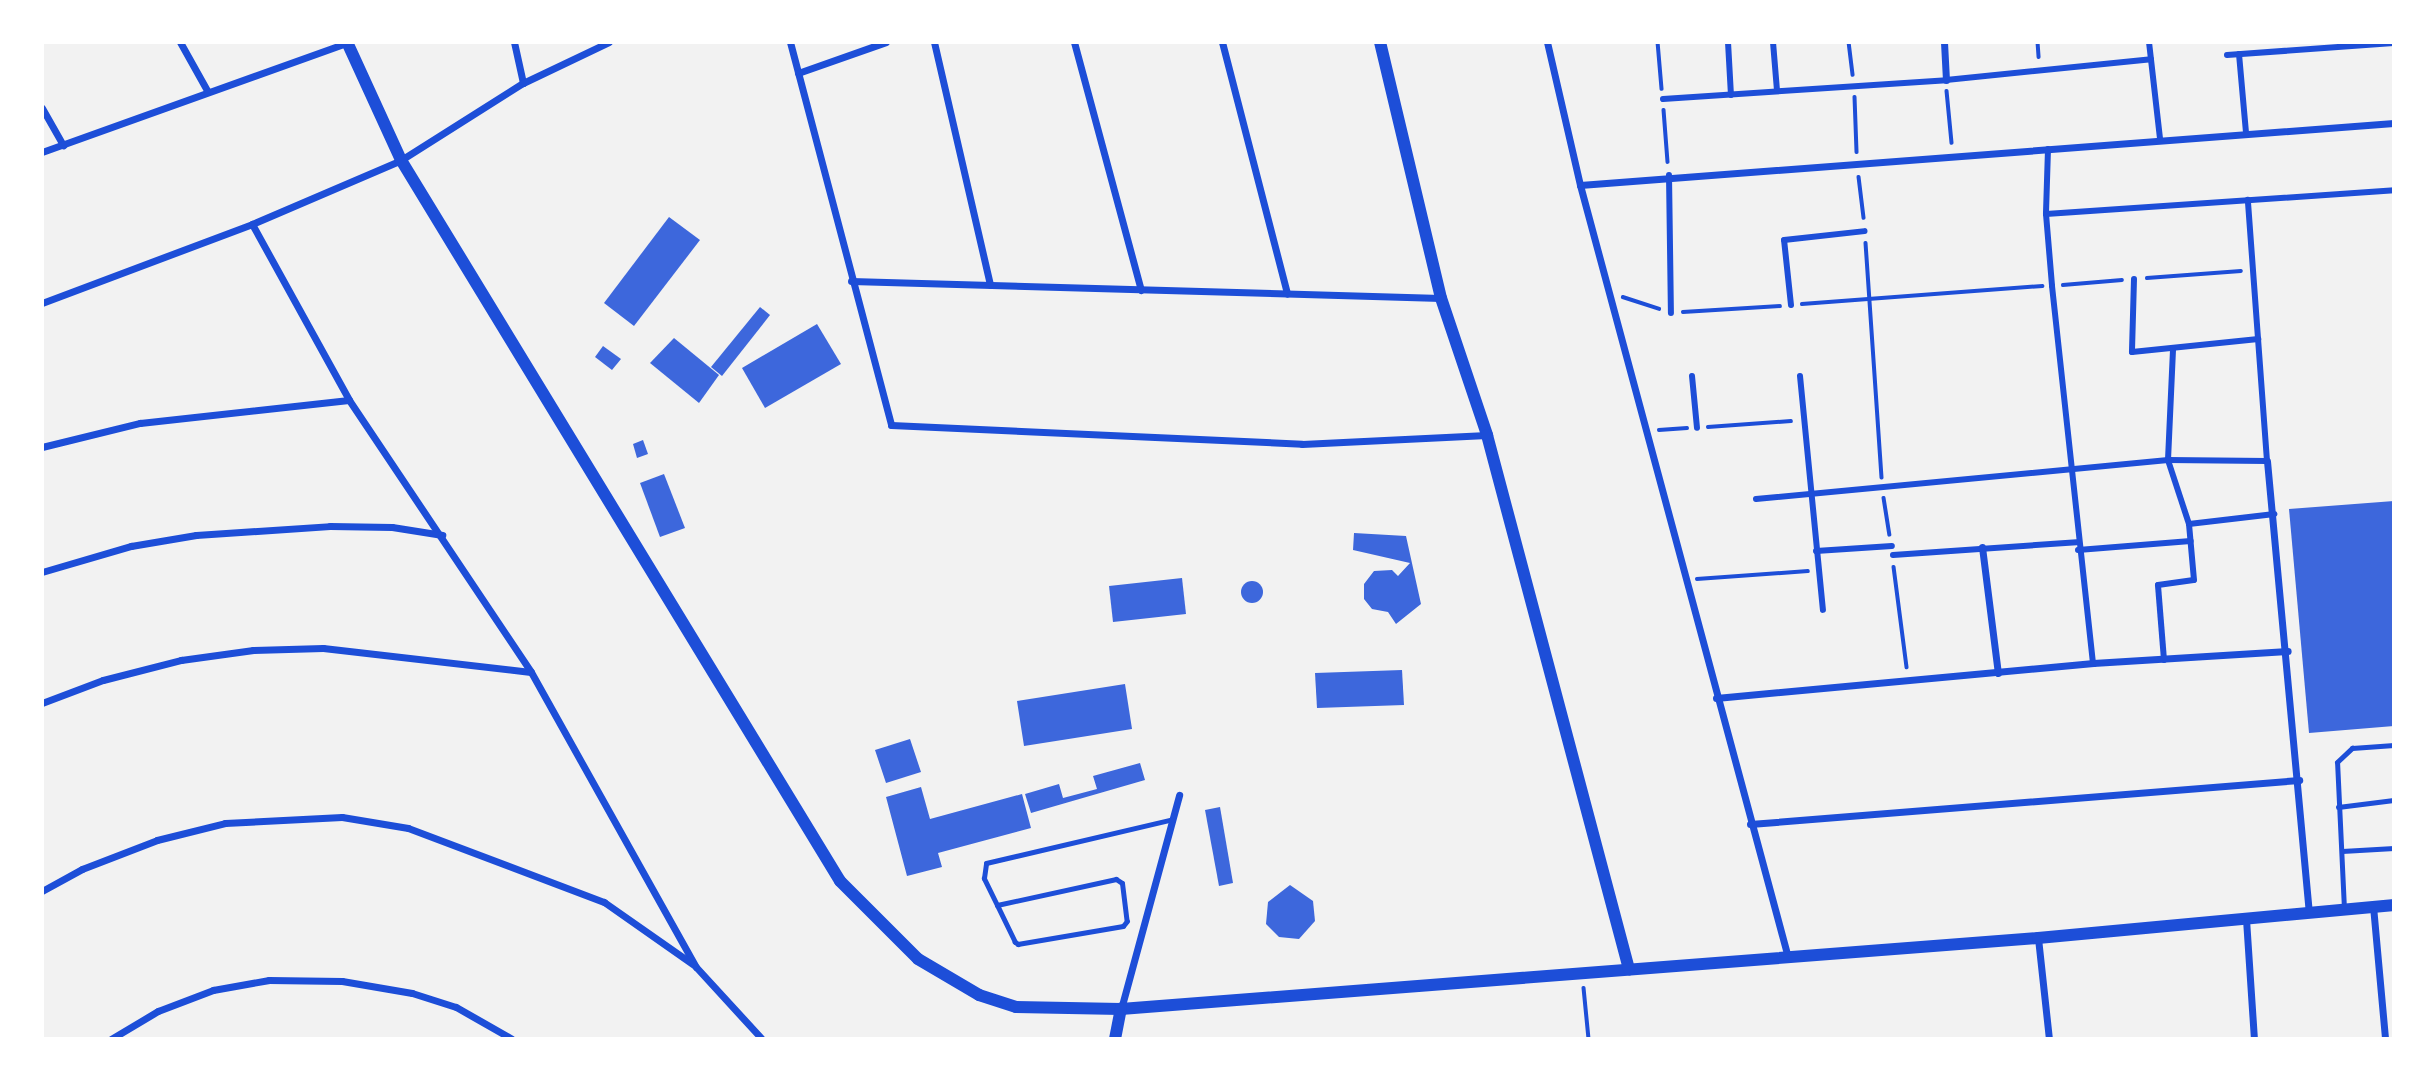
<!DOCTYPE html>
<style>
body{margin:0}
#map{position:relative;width:2436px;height:1081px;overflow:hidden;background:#f2f2f2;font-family:"Alegreya Sans",sans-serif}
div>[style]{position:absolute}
.building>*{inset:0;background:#3d67dc}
.round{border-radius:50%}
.path>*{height:3.5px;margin:-1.75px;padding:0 1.75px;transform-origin:1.75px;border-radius:1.75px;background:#1d4ed8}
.service>*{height:5px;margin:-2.5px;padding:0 2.5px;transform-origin:2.5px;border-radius:2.5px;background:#1d4ed8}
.pedestrian>*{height:6px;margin:-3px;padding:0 3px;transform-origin:3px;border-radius:3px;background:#1d4ed8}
.minor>*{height:7px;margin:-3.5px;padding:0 3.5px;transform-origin:3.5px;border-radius:3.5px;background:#1d4ed8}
.tertiary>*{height:12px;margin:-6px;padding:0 6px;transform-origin:6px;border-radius:6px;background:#1d4ed8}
span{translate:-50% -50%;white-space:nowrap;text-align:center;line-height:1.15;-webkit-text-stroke:7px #fff;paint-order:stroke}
.frame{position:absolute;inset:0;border:44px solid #fff;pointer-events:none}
</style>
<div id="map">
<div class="building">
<div style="clip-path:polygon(669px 217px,700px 240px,634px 326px,604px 303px)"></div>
<div style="clip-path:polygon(760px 307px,770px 315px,722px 376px,711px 367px)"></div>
<div style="clip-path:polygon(817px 324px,841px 364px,765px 408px,742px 368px)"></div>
<div style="clip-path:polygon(674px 338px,719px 375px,699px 403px,650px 363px)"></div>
<div style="clip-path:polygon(603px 346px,621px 359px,612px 370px,595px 357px)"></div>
<div style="clip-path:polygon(643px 440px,648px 454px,637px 458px,633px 444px)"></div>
<div style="clip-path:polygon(664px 474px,685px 528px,660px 537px,640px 483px)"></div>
<div style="clip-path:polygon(2394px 501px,2394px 726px,2309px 733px,2289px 509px)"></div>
<div style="clip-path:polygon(1354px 533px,1406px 536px,1421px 604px,1396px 624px,1388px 612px,1372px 609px,1364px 599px,1364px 584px,1374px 571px,1392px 570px,1398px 576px,1410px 563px,1353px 550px)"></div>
<div style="clip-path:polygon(1182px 578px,1186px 614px,1113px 622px,1109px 586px)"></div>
<div class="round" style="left:1241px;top:581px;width:22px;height:22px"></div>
<div style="clip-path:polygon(1402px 670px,1404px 705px,1317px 708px,1315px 673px)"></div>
<div style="clip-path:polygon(1125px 684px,1132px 729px,1024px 746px,1017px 701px)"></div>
<div style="clip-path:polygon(910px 739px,921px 772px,886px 783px,875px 750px)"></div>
<div style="clip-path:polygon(1140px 763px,1145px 780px,1031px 813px,1025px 794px,1059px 784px,1063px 798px,1097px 789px,1093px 776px)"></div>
<div style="clip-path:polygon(921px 787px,930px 819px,1022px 794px,1031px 828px,938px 853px,942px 867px,907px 876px,886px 797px)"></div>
<div style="clip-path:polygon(1220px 807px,1233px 883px,1219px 886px,1205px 810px)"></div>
<div style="clip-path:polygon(1290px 885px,1313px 901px,1315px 921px,1299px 939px,1279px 937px,1266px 924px,1268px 902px)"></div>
</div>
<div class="path">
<div style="left:1658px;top:42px;width:47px;rotate:85.1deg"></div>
<div style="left:1849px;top:42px;width:33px;rotate:83deg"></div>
<div style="left:2038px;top:42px;width:15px;rotate:86deg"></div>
<div style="left:1947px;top:91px;width:52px;rotate:84.5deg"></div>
<div style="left:1855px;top:97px;width:55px;rotate:87.9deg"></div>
<div style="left:1664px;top:110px;width:52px;rotate:85.6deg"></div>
<div style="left:1859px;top:177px;width:41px;rotate:83deg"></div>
<div style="left:1866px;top:243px;width:235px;rotate:86.1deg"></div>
<div style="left:2147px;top:278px;width:94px;rotate:-4.3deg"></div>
<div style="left:2063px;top:285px;width:59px;rotate:-4.8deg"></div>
<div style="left:1623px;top:297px;width:38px;rotate:18deg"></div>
<div style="left:1802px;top:304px;width:241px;rotate:-4.3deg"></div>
<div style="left:1683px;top:312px;width:97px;rotate:-3.5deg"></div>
<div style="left:1708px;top:427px;width:83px;rotate:-4.1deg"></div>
<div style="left:1659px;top:430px;width:28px;rotate:-4deg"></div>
<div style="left:1884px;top:498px;width:37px;rotate:81deg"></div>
<div style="left:1894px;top:567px;width:101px;rotate:82.6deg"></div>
<div style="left:1697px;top:579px;width:111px;rotate:-4.1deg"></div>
<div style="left:1584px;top:988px;width:51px;rotate:84.4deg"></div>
</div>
<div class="service">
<div style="left:2338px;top:807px;width:56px;rotate:-7.1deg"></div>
<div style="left:2342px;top:851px;width:52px;rotate:-3.3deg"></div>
<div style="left:997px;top:905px;width:122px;rotate:-12.3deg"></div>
<div style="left:1116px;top:879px;width:7px;rotate:34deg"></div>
<div style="left:1122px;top:883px;width:38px;rotate:83deg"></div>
<div style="left:1127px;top:921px;width:6px;rotate:129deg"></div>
<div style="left:1123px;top:926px;width:107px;rotate:170.3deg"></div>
<div style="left:1018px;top:944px;width:4px;rotate:-146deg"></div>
<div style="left:1015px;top:942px;width:41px;rotate:-115.9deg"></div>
<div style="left:997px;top:905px;width:30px;rotate:-116deg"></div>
<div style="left:984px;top:878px;width:15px;rotate:-82deg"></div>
<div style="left:986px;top:863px;width:192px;rotate:-13.2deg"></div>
<div style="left:2344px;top:909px;width:147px;rotate:-92.7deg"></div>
<div style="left:2337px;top:762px;width:21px;rotate:-43deg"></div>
<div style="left:2352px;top:748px;width:42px;rotate:-4.1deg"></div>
</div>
<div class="pedestrian">
<div style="left:1728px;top:42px;width:53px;rotate:86.8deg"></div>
<div style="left:1773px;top:42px;width:49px;rotate:85.3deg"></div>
<div style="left:2149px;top:42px;width:98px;rotate:83.5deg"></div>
<div style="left:2239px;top:54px;width:79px;rotate:84.9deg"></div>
<div style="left:2227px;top:55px;width:167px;rotate:-4.1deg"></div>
<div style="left:1663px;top:99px;width:284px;rotate:-3.8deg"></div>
<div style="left:1946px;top:80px;width:206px;rotate:-5.8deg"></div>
<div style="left:2048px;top:149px;width:65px;rotate:91.8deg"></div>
<div style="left:2046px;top:214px;width:72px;rotate:85.2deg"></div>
<div style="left:2052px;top:286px;width:379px;rotate:83.8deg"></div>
<div style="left:1669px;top:175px;width:138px;rotate:89.2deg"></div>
<div style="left:2046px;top:214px;width:349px;rotate:-3.9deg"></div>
<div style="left:2134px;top:279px;width:73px;rotate:91.6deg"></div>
<div style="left:2132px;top:352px;width:127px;rotate:-5.9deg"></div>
<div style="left:1791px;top:305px;width:65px;rotate:-96.1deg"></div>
<div style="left:1784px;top:240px;width:81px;rotate:-6.3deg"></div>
<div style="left:1692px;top:376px;width:52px;rotate:84.5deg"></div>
<div style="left:1800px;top:376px;width:235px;rotate:84.4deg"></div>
<div style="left:1756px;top:499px;width:414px;rotate:-5.4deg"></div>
<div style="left:2168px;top:460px;width:99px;rotate:0.6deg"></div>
<div style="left:2267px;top:461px;width:262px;rotate:-94.2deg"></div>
<div style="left:2189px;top:524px;width:86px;rotate:-6.7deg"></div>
<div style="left:2078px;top:550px;width:113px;rotate:-4.6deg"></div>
<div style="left:1816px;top:551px;width:76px;rotate:-3.8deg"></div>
<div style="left:1893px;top:555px;width:184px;rotate:-4deg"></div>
<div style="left:2164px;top:660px;width:75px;rotate:-94.6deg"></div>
<div style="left:2158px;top:585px;width:36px;rotate:-8deg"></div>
<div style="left:2194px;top:580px;width:56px;rotate:-95.1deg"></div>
<div style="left:2189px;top:524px;width:67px;rotate:-108.2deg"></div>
<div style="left:2168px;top:460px;width:112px;rotate:-87.4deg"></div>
</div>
<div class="minor">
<div style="left:180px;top:42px;width:57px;rotate:60.8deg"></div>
<div style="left:514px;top:42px;width:42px;rotate:77.6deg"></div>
<div style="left:790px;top:42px;width:396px;rotate:75.2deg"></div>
<div style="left:891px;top:425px;width:411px;rotate:2.6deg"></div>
<div style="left:1302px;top:444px;width:185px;rotate:-2.8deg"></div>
<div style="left:934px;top:42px;width:249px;rotate:77deg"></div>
<div style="left:1074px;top:42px;width:257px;rotate:74.9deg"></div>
<div style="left:1222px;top:42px;width:260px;rotate:75.5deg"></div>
<div style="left:1547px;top:42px;width:147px;rotate:77deg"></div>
<div style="left:1580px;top:185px;width:796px;rotate:74.93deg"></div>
<div style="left:1944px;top:42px;width:38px;rotate:87deg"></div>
<div style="left:798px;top:73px;width:93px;rotate:-19.4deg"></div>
<div style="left:42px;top:108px;width:43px;rotate:60.4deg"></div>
<div style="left:42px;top:152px;width:324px;rotate:-19.7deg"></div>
<div style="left:1580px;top:185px;width:816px;rotate:-4.36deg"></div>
<div style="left:252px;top:224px;width:201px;rotate:61.1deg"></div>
<div style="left:349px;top:400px;width:327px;rotate:56.2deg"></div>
<div style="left:531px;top:672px;width:338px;rotate:60.8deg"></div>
<div style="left:696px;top:967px;width:98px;rotate:47.5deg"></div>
<div style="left:851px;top:281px;width:590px;rotate:1.65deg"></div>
<div style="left:42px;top:303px;width:224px;rotate:-20.6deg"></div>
<div style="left:252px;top:224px;width:162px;rotate:-23.2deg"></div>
<div style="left:401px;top:160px;width:144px;rotate:-32.3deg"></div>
<div style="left:523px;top:83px;width:95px;rotate:-25.5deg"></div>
<div style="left:42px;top:447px;width:101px;rotate:-13.8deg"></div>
<div style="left:140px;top:423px;width:210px;rotate:-6.3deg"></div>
<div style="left:2267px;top:461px;width:453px;rotate:84.7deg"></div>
<div style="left:1982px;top:547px;width:127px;rotate:82.8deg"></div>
<div style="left:42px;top:572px;width:93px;rotate:-16.3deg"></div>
<div style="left:131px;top:546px;width:66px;rotate:-9.6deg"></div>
<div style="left:196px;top:535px;width:134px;rotate:-3.8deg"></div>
<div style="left:330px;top:526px;width:62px;rotate:0.9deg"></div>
<div style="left:392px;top:527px;width:51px;rotate:9.1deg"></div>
<div style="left:1716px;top:698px;width:379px;rotate:-5.3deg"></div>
<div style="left:2093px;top:663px;width:195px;rotate:-3.5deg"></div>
<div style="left:42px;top:703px;width:65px;rotate:-20.7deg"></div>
<div style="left:103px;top:680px;width:81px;rotate:-14.4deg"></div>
<div style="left:181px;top:660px;width:73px;rotate:-7.9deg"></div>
<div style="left:253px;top:650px;width:70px;rotate:-1.6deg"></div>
<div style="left:323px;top:648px;width:209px;rotate:6.6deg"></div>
<div style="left:1750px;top:824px;width:551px;rotate:-4.58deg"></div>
<div style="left:42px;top:891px;width:46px;rotate:-28.8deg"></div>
<div style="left:82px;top:869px;width:80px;rotate:-21.1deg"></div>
<div style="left:157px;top:840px;width:70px;rotate:-14deg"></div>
<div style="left:225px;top:823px;width:117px;rotate:-2.9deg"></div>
<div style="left:342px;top:817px;width:67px;rotate:9.5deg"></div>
<div style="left:408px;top:828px;width:210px;rotate:20.7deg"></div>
<div style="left:604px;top:902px;width:110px;rotate:35deg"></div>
<div style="left:2373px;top:906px;width:134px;rotate:84.8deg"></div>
<div style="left:2246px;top:919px;width:120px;rotate:86.2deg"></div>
<div style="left:2038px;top:938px;width:102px;rotate:83.8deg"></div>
<div style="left:1121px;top:1009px;width:222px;rotate:-74.8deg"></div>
<div style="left:111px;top:1039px;width:55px;rotate:-30.8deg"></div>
<div style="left:158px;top:1011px;width:59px;rotate:-20.9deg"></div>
<div style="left:213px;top:990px;width:57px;rotate:-10.1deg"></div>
<div style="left:269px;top:980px;width:73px;rotate:0.8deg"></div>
<div style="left:342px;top:981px;width:71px;rotate:9.7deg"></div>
<div style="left:412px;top:993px;width:46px;rotate:17.7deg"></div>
<div style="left:456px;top:1007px;width:64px;rotate:29.7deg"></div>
</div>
<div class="tertiary">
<div style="left:347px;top:42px;width:130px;rotate:65.4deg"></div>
<div style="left:401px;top:160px;width:844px;rotate:58.66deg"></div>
<div style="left:840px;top:881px;width:110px;rotate:45deg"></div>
<div style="left:918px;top:959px;width:71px;rotate:30.5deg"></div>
<div style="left:979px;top:995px;width:39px;rotate:18deg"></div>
<div style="left:1016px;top:1007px;width:105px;rotate:1.1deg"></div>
<div style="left:1121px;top:1009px;width:920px;rotate:-4.43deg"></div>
<div style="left:2038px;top:938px;width:358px;rotate:-5.3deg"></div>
<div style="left:1380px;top:42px;width:263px;rotate:76.6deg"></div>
<div style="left:1441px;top:298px;width:145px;rotate:71.4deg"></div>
<div style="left:1487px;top:435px;width:553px;rotate:75.11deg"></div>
<div style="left:1115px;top:1039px;width:31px;rotate:-79deg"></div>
</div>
<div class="frame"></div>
</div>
